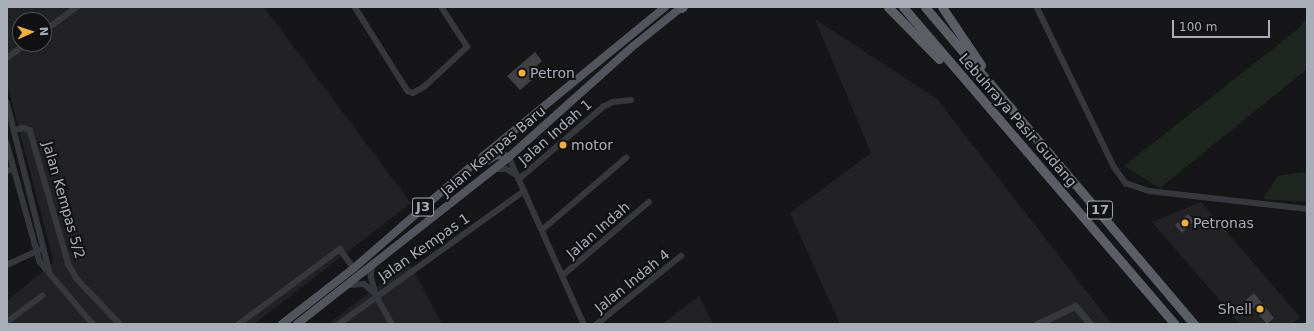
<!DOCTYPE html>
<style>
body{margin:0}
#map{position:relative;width:1314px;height:331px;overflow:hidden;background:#161618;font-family:"DejaVu Sans",sans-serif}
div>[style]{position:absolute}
.built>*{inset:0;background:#222225}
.green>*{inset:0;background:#1e261f}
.building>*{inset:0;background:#404145}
.minor>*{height:5.5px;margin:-2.75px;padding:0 2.75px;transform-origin:2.75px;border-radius:2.75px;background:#37383d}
.tertiary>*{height:7px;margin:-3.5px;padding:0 3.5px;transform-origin:3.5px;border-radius:3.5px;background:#37383d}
.primary>*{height:8px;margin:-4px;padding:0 4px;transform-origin:4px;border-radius:4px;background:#53555c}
.trunk>*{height:9px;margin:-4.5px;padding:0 4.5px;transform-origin:4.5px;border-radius:4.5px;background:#5b5e65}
.dots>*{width:11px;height:11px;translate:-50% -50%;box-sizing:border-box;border:2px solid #111113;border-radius:50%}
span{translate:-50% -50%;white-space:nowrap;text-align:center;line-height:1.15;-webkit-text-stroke:4px #111113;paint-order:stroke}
.shield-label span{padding:1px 3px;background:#111113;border:1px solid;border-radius:3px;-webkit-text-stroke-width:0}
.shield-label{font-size:13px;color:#a8adb8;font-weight:700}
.poi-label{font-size:14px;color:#a8adb8}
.left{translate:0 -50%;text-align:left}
.right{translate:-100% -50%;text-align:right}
.street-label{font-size:14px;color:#a8adb8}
.frame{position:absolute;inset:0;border:8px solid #a8adb8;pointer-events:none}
.north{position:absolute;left:12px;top:12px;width:40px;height:40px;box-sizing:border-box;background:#111113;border:1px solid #4d4f55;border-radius:50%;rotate:87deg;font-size:11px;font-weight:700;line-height:16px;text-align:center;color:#a8adb8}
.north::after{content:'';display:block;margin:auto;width:14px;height:18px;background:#f2b134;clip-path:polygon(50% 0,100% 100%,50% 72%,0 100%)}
.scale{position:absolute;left:1172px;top:20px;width:98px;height:18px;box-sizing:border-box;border:2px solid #a8adb8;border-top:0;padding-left:5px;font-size:12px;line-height:14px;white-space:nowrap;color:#a8adb8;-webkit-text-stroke:3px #111113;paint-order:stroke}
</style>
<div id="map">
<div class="built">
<div style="clip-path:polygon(evenodd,7px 7px,264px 7px,411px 203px,254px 324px,7px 324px,7px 301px,54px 262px,7px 84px,7px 7px,20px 20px,44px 20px,44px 44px,20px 44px,20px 20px)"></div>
<div style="clip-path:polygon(815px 19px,937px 99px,1112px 324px,840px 324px,790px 213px,871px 153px)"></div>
<div style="clip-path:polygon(1201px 202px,1300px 317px,1292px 324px,1240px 324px,1152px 222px)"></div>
<div style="clip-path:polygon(409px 262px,442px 324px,328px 324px)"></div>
<div style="clip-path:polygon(699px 296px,713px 324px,662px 324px)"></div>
</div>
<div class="green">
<div style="clip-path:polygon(1307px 18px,1307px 69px,1160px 188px,1124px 166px,1298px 29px)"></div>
<div style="clip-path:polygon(1302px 172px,1307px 174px,1307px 202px,1263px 199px,1278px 176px)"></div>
</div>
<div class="building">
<div style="clip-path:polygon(535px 52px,542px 61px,532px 70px,537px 76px,520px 90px,507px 76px)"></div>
<div style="clip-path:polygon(1188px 214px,1194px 221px,1182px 233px,1175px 225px)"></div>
<div style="clip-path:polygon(1254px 293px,1274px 318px,1267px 324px,1246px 300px)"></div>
</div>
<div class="minor">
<div style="left:355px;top:7px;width:99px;rotate:57.8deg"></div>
<div style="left:408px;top:91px;width:5px;rotate:22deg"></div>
<div style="left:413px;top:93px;width:13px;rotate:-29deg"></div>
<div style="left:424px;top:87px;width:59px;rotate:-42.9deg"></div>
<div style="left:467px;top:47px;width:48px;rotate:-123deg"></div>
<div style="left:1037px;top:7px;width:179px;rotate:64.2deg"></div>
<div style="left:1115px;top:168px;width:19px;rotate:54deg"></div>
<div style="left:1126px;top:183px;width:24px;rotate:19deg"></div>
<div style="left:1149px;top:191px;width:159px;rotate:6.5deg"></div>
<div style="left:44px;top:31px;width:41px;rotate:-36deg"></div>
<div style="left:7px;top:58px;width:24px;rotate:-36deg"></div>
<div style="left:7px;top:102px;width:176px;rotate:75.9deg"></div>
<div style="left:14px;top:130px;width:9px;rotate:-13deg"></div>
<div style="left:23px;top:128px;width:7px;rotate:16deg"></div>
<div style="left:30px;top:130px;width:141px;rotate:73.9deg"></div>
<div style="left:69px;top:265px;width:16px;rotate:60deg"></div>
<div style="left:77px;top:279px;width:62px;rotate:46.3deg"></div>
<div style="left:7px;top:143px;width:123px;rotate:74.5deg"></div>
<div style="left:40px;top:262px;width:82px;rotate:49.5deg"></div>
<div style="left:509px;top:157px;width:183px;rotate:65.8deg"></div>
<div style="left:495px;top:169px;width:11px"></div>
<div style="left:506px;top:169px;width:13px;rotate:29deg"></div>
<div style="left:7px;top:171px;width:7px;rotate:-16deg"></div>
<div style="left:519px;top:179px;width:111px;rotate:-40.6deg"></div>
<div style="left:603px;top:107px;width:11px;rotate:-27deg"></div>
<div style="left:613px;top:102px;width:18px;rotate:-6deg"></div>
<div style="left:542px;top:230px;width:111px;rotate:-40.6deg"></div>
<div style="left:7px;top:265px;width:35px;rotate:-25deg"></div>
<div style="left:373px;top:265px;width:11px;rotate:100deg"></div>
<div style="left:371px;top:276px;width:20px;rotate:75deg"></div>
<div style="left:376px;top:295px;width:33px;rotate:61deg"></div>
<div style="left:562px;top:276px;width:114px;rotate:-40.4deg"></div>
<div style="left:349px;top:285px;width:15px;rotate:-4deg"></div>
<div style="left:364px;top:284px;width:14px;rotate:39deg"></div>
<div style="left:7px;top:322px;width:44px;rotate:-36.6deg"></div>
<div style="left:239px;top:324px;width:126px;rotate:-36.6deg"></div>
<div style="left:340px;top:249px;width:24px;rotate:54deg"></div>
<div style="left:339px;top:324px;width:228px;rotate:-35.7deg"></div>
<div style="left:597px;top:324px;width:108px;rotate:-39deg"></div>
</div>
<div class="tertiary">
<div style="left:1037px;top:324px;width:42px;rotate:-25.3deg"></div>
<div style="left:1075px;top:306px;width:23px;rotate:50deg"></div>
</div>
<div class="primary">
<div style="left:485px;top:162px;width:14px;rotate:-30deg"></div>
<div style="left:497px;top:155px;width:12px;rotate:9deg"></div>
<div style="left:282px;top:324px;width:91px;rotate:-37.9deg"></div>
<div style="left:354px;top:268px;width:163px;rotate:-41deg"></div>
<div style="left:477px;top:161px;width:243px;rotate:-39.3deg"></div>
<div style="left:297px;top:324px;width:270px;rotate:-38.2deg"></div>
<div style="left:509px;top:157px;width:165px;rotate:-41.8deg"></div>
<div style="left:632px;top:47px;width:64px;rotate:-38.7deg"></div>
</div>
<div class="trunk">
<div style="left:888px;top:7px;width:73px;rotate:45.6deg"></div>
<div style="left:903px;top:7px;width:418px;rotate:49.4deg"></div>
<div style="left:925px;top:7px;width:416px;rotate:49.7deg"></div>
<div style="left:942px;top:7px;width:70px;rotate:56.1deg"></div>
<div style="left:681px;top:8px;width:2px;rotate:-27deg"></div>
</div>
<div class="dots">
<div style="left:522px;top:73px;background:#f2b134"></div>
<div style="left:563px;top:145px;background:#f2b134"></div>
<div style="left:1185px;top:223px;background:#f2b134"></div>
<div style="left:1260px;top:309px;background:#f2b134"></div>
</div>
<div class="shield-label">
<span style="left:423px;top:207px">J3</span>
<span style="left:1100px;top:210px">17</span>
</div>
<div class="poi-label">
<span class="left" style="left:530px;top:73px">Petron</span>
<span class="left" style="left:571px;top:145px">motor</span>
<span class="left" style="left:1193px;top:223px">Petronas</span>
<span class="right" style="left:1252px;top:309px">Shell</span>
</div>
<div class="street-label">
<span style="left:1018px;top:120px;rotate:49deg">Lebuhraya Pasir Gudang</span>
<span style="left:555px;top:132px;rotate:-41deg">Jalan Indah 1</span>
<span style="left:493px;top:151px;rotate:-40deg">Jalan Kempas Baru</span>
<span style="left:64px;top:200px;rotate:74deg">Jalan Kempas 5/2</span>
<span style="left:598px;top:230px;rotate:-41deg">Jalan Indah</span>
<span style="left:424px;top:247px;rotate:-35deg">Jalan Kempas 1</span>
<span style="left:632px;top:281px;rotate:-39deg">Jalan Indah 4</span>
</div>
<div class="frame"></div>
<div class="north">N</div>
<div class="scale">100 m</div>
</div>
